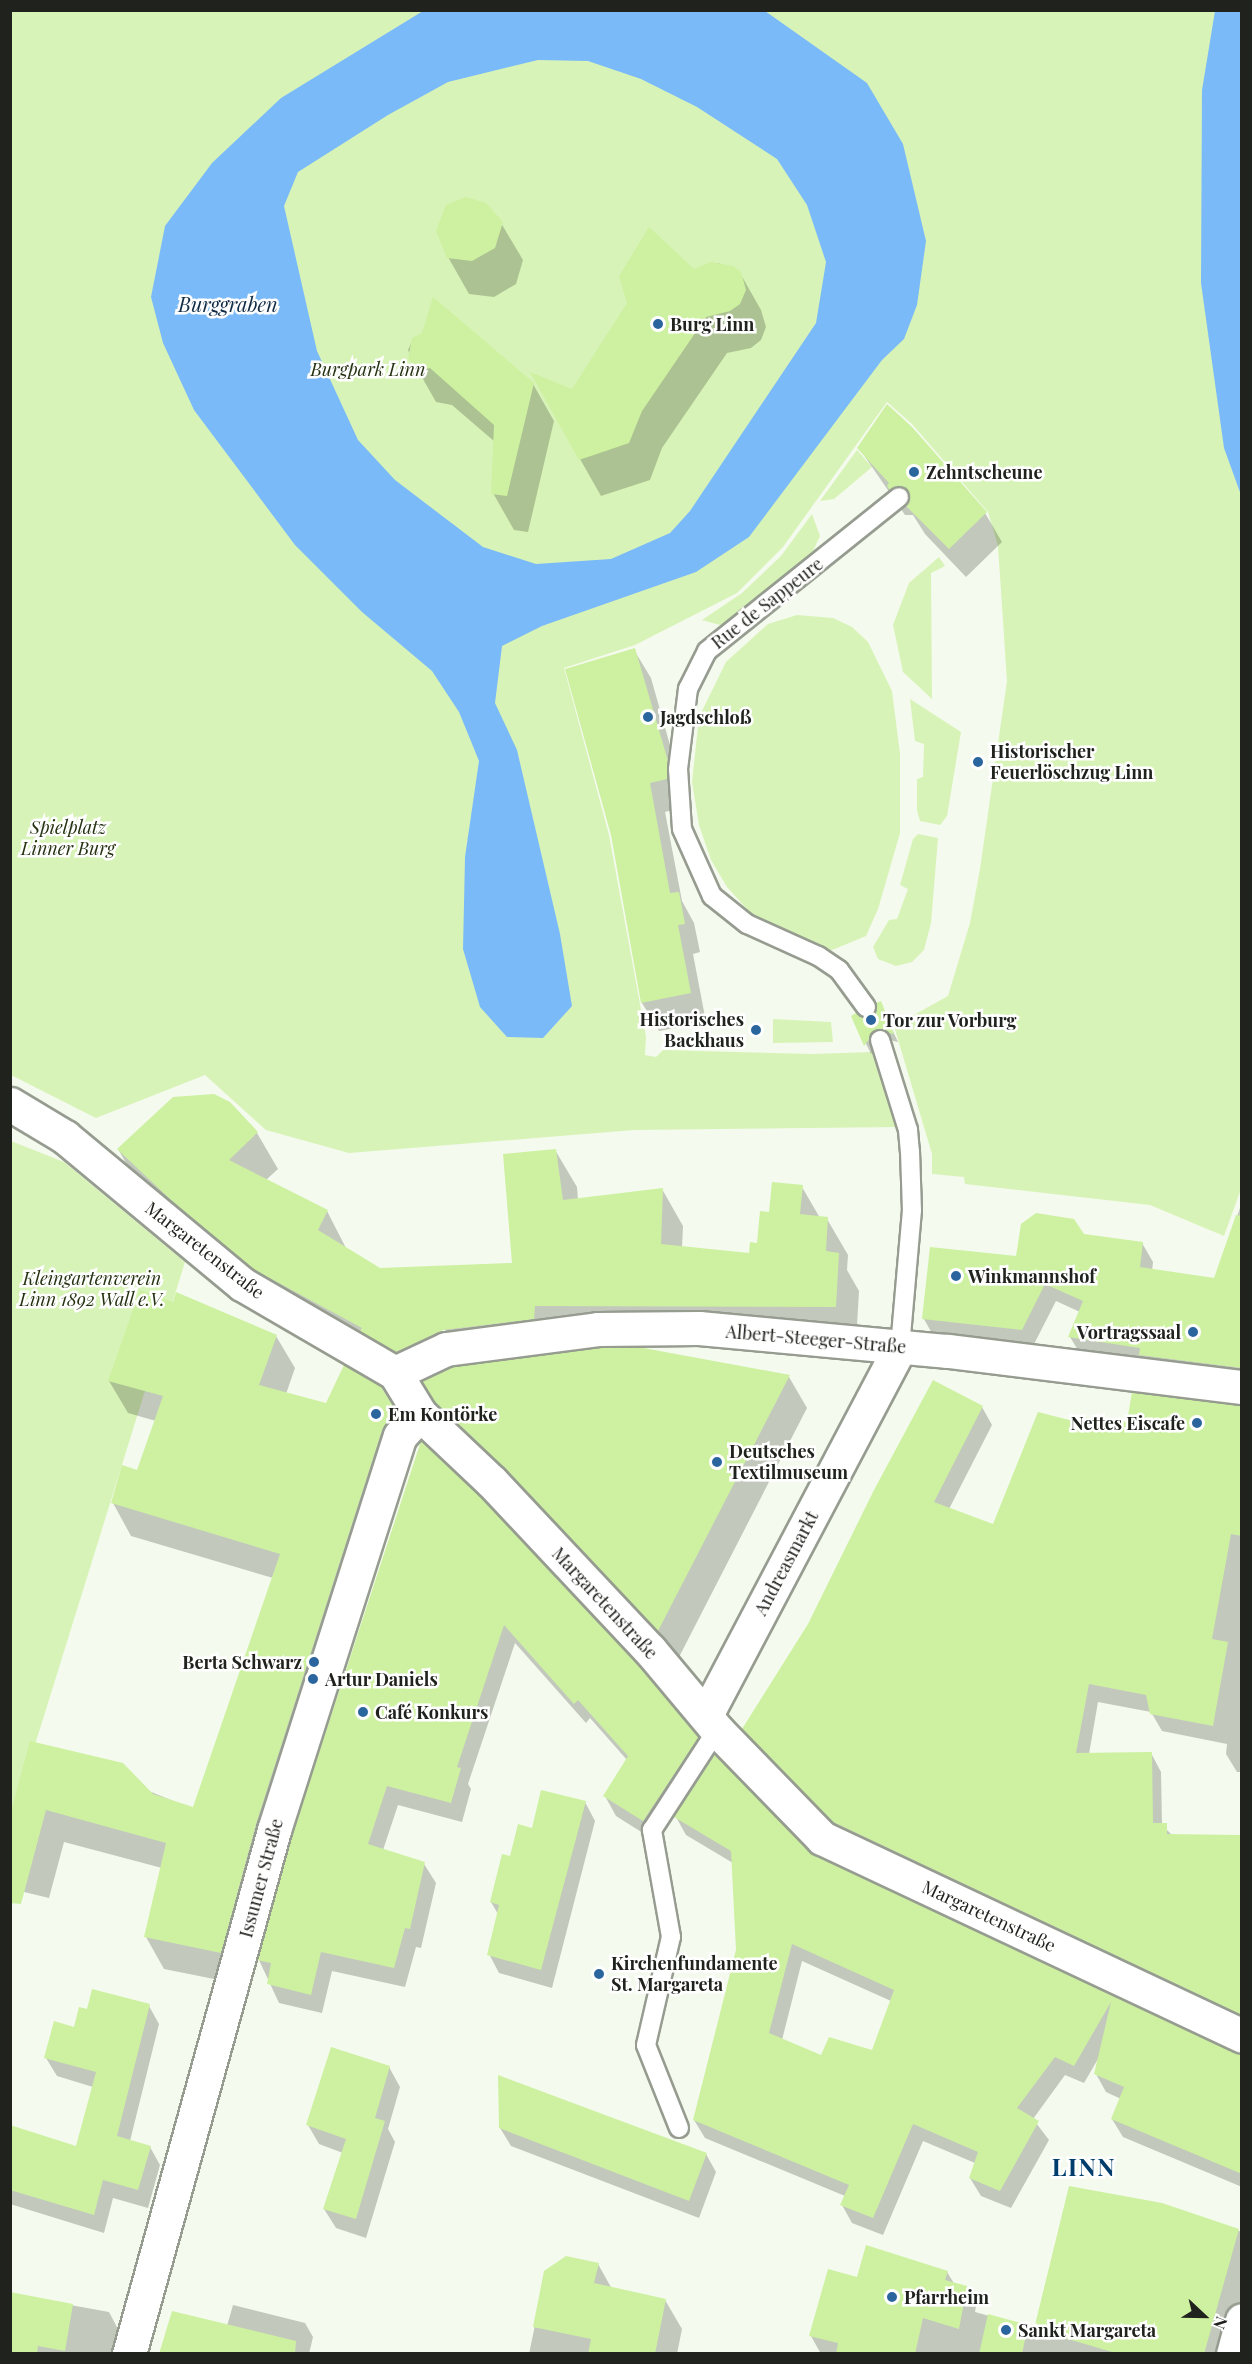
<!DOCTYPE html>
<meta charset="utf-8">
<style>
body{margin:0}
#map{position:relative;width:1252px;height:2364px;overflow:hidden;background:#f4faed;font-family:"Playfair Display",serif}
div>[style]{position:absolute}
.green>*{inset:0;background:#d8f3b7}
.water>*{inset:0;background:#7bbaf9}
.shadow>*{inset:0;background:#0003}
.building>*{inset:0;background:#cdf1a1}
.roads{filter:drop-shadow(2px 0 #969c90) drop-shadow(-2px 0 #969c90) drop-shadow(0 2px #969c90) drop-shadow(0 -2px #969c90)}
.service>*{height:18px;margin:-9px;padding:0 9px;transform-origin:9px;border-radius:9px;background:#fff}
.minor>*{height:33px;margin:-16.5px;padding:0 16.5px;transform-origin:16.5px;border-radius:16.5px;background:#fff}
.dots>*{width:16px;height:16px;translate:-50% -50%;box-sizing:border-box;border:3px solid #fff;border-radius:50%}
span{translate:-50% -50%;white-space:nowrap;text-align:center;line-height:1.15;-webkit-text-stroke:5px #fff;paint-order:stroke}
.poi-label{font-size:18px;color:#20221d;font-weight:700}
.left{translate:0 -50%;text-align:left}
.right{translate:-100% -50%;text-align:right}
.park-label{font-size:18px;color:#253211;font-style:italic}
.street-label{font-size:18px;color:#20221d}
.water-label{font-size:20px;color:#112c45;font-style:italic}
.district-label{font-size:24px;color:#003d6d;font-weight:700;letter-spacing:1.5px}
.frame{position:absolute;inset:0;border:12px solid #20221d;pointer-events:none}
.north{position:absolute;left:1174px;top:2286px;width:60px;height:60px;-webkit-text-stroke:4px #fff;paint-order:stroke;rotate:112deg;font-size:16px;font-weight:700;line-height:24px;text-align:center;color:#20221d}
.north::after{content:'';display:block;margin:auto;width:21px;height:27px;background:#20221d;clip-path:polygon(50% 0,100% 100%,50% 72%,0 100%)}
</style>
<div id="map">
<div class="green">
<div style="clip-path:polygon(10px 11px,1241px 11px,1242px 1186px,1224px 1236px,1150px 1205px,965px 1184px,964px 1177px,932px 1174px,932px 1154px,894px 1026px,948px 996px,970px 923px,980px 869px,1007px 681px,998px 546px,988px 512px,912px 424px,887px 402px,783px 547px,737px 593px,635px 645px,564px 668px,609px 835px,646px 1037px,645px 1055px,656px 1057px,663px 1050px,812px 1054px,873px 1052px,899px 1127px,634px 1130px,349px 1153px,266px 1130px,205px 1075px,96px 1118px,11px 1075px)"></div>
<div style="clip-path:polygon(857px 450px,872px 467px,834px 499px,820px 501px)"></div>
<div style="clip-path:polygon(812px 514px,820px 536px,813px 551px,732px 619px,720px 625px,702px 620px,742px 593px,781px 556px)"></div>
<div style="clip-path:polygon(939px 557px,945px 566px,931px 573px,932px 699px,903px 672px,893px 625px,909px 583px)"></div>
<div style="clip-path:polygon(797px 615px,833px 618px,852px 627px,868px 642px,892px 691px,900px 754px,900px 833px,878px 909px,866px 936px,832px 950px,817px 948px,755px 918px,727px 887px,711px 860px,699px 825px,692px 782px,699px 717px,726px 662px,768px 624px)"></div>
<div style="clip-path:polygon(910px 699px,961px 732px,947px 816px,940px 825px,920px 821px,917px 810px,917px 779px,923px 777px,924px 744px,915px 741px)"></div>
<div style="clip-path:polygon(918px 834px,938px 838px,931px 923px,924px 950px,912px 962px,896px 966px,878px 959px,873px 947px,889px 920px,897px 919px,908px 889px,900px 885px,913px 839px)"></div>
<div style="clip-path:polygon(773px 1019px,831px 1022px,833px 1042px,773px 1043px)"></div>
<div style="clip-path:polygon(11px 1141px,64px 1162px,185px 1262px,11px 1822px)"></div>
</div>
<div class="water">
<div style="clip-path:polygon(evenodd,423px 11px,765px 11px,867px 83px,903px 144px,926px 241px,917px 305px,904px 339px,882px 360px,749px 537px,696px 572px,542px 626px,502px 646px,495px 703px,517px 750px,560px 934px,572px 1006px,543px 1038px,507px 1037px,480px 1007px,463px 949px,465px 857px,479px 761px,459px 712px,432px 671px,362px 612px,295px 545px,194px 410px,163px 343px,151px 297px,165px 226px,212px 163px,281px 98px,423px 11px,538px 60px,588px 61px,641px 79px,697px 107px,777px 159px,807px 205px,826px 262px,816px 323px,690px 511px,670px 533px,611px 559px,536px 564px,483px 547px,395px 480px,358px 440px,317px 351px,284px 206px,298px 172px,388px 115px,448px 82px,538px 60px)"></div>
<div style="clip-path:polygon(1215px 11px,1241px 11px,1241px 495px,1224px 448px,1201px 283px,1202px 90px)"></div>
</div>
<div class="shadow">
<div style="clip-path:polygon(501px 223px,523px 260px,516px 284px,494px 297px,469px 294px,448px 257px)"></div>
<div style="clip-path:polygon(718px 263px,740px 273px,761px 310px,766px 327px,761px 340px,751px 348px,727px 353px,662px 448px,650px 480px,601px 496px,580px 459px,573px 391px,694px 271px)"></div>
<div style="clip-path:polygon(423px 334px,533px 384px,554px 421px,528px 532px,514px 530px,493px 493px,495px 442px,452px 405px,436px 402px,415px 365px,408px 350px,413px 339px)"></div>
<div style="clip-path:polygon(859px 448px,985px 513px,1002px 542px,966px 577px,925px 534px,913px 515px,905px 515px)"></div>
<div style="clip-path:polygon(634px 650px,651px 678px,683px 791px,683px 807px,665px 812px,682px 901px,694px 923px,700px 952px,693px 954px,706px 1022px,659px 1031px,642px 1003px,612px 834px)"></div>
<div style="clip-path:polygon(880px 1003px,898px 1042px,882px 1038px,871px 1054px,853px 1017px,873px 1018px)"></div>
<div style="clip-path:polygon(evenodd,257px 1133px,278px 1169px,266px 1180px,327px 1211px,347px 1250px,380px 1270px,514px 1265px,555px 1150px,577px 1187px,578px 1200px,662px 1189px,683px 1226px,682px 1248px,750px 1255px,759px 1244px,770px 1214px,802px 1187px,820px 1218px,827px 1219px,848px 1255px,847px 1270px,859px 1291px,856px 1343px,556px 1342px,554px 1355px,789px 1377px,807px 1408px,677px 1661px,442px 1413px,426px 1384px,418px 1388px,275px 1305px,139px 1186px,118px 1149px,257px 1133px,441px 1323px,466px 1367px,463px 1367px,438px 1325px,441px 1323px)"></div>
<div style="clip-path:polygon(1242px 1202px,1242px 1384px,1081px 1355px,1070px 1337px,1080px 1312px,1056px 1301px,1032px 1348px,934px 1337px,924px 1319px,1017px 1258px,1083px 1235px,1142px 1243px,1153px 1262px,1152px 1271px,1215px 1280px)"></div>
<div style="clip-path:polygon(276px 1336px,295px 1368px,286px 1394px,326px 1405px,395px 1413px,414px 1445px,239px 1984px,164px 1969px,146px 1937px,162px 1868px,64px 1842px,49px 1898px,20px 1891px,31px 1743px,193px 1809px,273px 1578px,131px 1536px,113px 1503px,138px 1471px,156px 1421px,128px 1413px,109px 1381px)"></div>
<div style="clip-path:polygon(982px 1407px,992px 1425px,949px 1509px,994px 1526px,1074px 1422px,1128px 1424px,1242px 1407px,1242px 1772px,1237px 1772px,1226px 1754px,1227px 1744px,1162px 1731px,1151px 1712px,1098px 1702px,1089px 1754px,1151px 1753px,1161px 1772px,1162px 1825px,1173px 1836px,1242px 1837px,1242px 2027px,845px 1840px,755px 1748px,744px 1729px)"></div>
<div style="clip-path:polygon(422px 1443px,698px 1738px,709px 1758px,654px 1840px,616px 1816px,605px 1796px,627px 1760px,590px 1718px,586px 1723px,515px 1643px,468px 1784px,471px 1789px,462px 1822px,398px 1805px,383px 1850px,424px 1864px,436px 1883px,421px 1948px,416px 1947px,405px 1987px,332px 1971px,322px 2013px,279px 2003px,259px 1960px)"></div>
<div style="clip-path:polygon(585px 1802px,595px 1821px,552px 1988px,499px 1973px,489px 1954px,498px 1914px,491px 1902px,512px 1857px)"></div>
<div style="clip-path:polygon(evenodd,676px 1817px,813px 1856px,1234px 2054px,1242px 2054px,1242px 2187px,1123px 2137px,1112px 2119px,1121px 2099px,1106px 2092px,1096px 2074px,1098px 2059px,1084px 2083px,1065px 2075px,1033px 2119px,1049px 2140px,1011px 2208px,981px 2196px,970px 2178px,975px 2163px,923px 2141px,883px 2235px,852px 2223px,842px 2205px,845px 2196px,705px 2138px,694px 2120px,737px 1951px,733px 1863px,686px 1835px,676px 1817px,802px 1961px,891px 2001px,873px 2052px,822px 2056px,782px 2040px,802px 1961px)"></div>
<div style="clip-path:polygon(149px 2006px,159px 2024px,130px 2141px,150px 2147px,160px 2165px,148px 2208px,113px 2198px,104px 2233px,10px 2204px,10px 2127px,77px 2147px,93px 2087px,57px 2076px,46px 2058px,88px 2011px)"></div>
<div style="clip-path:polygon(389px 2067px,400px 2087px,388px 2129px,395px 2142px,366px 2238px,336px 2228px,324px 2209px,343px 2153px,319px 2144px,308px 2125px)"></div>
<div style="clip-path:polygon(500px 2128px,706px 2154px,716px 2172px,699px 2218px,511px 2146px)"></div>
<div style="clip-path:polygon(1161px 2205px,1242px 2232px,1242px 2324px,1231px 2354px,821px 2354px,811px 2336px,858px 2278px,867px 2247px,947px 2272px,955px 2285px,966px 2288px,976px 2306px,975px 2312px,1036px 2329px)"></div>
<div style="clip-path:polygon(598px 2264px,612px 2289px,665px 2300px,682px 2329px,677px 2354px,529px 2354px,546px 2272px)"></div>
<div style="clip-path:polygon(10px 2294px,109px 2312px,119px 2331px,115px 2354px,10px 2354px)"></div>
<div style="clip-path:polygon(233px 2305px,305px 2323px,313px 2337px,309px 2354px,160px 2354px,227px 2326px)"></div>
</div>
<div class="building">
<div style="clip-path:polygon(466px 197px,486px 203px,503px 222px,495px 248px,472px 261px,447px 258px,436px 231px,446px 205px)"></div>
<div style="clip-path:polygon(649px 227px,694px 269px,711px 262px,733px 266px,741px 272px,746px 290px,740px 304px,730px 311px,706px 317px,642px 411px,629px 443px,579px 460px,530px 372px,572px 389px,627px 303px,619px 276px)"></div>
<div style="clip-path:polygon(433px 297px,534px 383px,507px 496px,491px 494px,494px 425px,430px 368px,421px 370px,408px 359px,412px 338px,422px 333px)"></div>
<div style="clip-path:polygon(887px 404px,912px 427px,987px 512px,949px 549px,906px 506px,910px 496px,907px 490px,898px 486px,890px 490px,887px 486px,889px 483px,857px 448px)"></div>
<div style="clip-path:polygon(635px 648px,668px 761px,667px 779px,650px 783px,670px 893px,679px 892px,685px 924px,678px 925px,691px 993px,641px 1003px,611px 835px,565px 669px)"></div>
<div style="clip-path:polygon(881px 1001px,894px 1034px,876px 1030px,864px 1046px,851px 1016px,856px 1013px,862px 1017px,872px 1016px,876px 1003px)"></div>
<div style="clip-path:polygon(214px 1094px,230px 1102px,258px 1132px,229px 1160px,328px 1210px,318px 1230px,380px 1268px,512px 1263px,503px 1154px,556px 1149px,563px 1200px,663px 1188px,661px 1244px,749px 1253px,750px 1242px,757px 1243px,760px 1211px,769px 1212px,772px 1182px,803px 1185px,800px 1214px,828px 1217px,826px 1251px,839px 1253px,836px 1307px,535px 1306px,534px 1319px,443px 1330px,396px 1352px,360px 1331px,362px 1328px,253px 1269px,171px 1200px,117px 1149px,173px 1097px)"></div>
<div style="clip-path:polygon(1036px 1213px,1074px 1219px,1084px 1234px,1143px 1242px,1140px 1267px,1214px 1278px,1236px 1215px,1242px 1216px,1242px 1368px,1139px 1355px,1140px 1348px,1068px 1337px,1083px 1301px,1045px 1284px,1022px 1330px,922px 1319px,930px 1247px,1016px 1256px,1021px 1224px)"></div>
<div style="clip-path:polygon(140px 1290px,173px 1302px,176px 1292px,277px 1335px,259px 1385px,326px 1403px,344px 1365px,381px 1387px,397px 1412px,382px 1430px,256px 1824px,221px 1953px,144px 1937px,166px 1843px,46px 1810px,21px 1904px,10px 1903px,10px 1815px,30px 1741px,123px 1763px,153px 1794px,193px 1807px,280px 1554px,111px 1503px,122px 1465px,137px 1470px,163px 1396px,108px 1381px)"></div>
<div style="clip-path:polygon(638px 1347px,790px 1375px,658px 1631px,506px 1469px,435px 1402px,422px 1381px,451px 1367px,599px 1348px)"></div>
<div style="clip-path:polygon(933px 1380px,983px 1406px,934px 1502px,993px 1524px,1038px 1412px,1073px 1421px,1075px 1416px,1127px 1422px,1132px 1392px,1242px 1405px,1242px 1536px,1231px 1534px,1212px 1639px,1228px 1642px,1213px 1726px,1150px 1714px,1146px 1695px,1089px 1684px,1076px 1753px,1152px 1752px,1153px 1823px,1167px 1823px,1167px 1834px,1241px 1835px,1242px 2015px,833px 1822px,742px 1729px,808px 1624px,874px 1490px)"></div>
<div style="clip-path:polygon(421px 1441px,479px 1495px,636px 1662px,699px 1737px,643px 1821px,603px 1796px,628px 1756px,578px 1700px,574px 1704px,504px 1625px,457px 1767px,461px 1768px,451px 1803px,387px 1786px,368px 1844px,425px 1862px,410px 1929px,405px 1928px,394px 1968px,321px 1952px,311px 1995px,267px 1984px,271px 1963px,257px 1960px,292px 1835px)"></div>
<div style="clip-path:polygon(evenodd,715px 1754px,814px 1855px,1242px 2054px,1242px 2174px,1111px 2119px,1124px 2087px,1094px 2074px,1111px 2002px,1074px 2066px,1055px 2057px,1017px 2108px,1039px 2121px,1000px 2191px,969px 2178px,978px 2152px,913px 2124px,873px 2218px,840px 2205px,849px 2185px,693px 2120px,736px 1950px,731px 1851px,674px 1817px,715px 1754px,792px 1944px,894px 1990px,872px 2050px,829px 2037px,821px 2055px,769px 2033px,792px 1944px)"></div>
<div style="clip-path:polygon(541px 1790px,586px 1801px,541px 1970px,487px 1955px,499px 1905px,490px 1902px,502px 1854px,510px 1856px,518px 1824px,532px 1828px)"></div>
<div style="clip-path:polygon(92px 1989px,150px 2004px,117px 2136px,151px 2146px,138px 2190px,103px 2180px,94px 2215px,10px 2190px,10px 2125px,76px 2146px,96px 2072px,44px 2058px,54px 2021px,74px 2027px,79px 2007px,87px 2009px)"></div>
<div style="clip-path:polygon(331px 2047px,390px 2066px,375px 2118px,385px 2121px,356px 2219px,323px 2209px,346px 2139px,306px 2125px)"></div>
<div style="clip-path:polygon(498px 2075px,707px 2153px,689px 2201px,499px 2128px)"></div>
<div style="clip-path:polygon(1069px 2186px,1162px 2203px,1239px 2229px,1204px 2354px,1119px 2354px,1034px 2329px)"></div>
<div style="clip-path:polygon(866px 2245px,948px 2271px,945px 2280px,967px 2286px,959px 2329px,923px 2318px,915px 2354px,836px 2354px,838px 2343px,809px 2336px,828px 2269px,857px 2277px)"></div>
<div style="clip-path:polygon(566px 2256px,599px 2263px,594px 2283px,666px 2299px,655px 2354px,588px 2354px,591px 2339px,533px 2327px,544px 2271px)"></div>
<div style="clip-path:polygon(10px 2292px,73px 2304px,65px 2351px,38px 2346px,37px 2354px,10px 2354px)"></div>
<div style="clip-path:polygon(172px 2311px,296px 2341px,295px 2354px,159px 2354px)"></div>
<div style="clip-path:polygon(988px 2314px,1028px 2325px,1022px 2354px,979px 2354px)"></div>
</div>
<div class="roads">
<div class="service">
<div style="left:866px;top:1007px;width:46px;rotate:-126.1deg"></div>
<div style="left:839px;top:970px;width:25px;rotate:-146deg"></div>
<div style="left:818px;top:956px;width:78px;rotate:-155.7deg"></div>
<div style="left:747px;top:924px;width:45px;rotate:-141.3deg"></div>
<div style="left:712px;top:896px;width:73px;rotate:-114.1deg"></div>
<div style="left:682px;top:829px;width:60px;rotate:-93.8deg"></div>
<div style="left:678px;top:769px;width:81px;rotate:-82.9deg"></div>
<div style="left:688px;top:689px;width:42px;rotate:-63.4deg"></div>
<div style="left:707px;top:651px;width:246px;rotate:-38.7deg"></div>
<div style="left:880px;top:1040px;width:94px;rotate:72.7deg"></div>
<div style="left:908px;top:1130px;width:21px;rotate:85deg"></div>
<div style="left:910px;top:1151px;width:59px;rotate:88.1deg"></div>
<div style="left:912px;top:1210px;width:138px;rotate:95deg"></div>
<div style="left:679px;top:2128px;width:89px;rotate:-111.7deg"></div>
<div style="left:646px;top:2045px;width:111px;rotate:-77deg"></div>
<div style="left:671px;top:1937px;width:109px;rotate:-100.1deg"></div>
<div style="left:652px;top:1830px;width:119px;rotate:-57deg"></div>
</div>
<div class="minor">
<div style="left:10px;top:1104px;width:64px;rotate:31deg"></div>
<div style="left:65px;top:1137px;width:230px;rotate:39.7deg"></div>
<div style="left:242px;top:1284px;width:177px;rotate:30.2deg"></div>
<div style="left:395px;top:1373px;width:48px;rotate:58.6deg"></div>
<div style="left:420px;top:1414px;width:99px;rotate:43.4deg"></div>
<div style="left:492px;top:1482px;width:231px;rotate:46.8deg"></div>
<div style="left:650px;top:1650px;width:104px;rotate:50.1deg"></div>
<div style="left:717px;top:1730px;width:151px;rotate:45.8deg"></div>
<div style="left:822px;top:1838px;width:464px;rotate:25.2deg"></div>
<div style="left:395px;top:1373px;width:56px;rotate:-25.2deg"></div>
<div style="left:446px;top:1349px;width:153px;rotate:-7.5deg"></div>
<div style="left:598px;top:1329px;width:101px;rotate:-0.6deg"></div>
<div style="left:699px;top:1328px;width:250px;rotate:5.3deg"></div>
<div style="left:948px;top:1351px;width:296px;rotate:7deg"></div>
<div style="left:706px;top:1715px;width:416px;rotate:-62.2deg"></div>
<div style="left:129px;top:2354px;width:544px;rotate:-74.53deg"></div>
<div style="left:274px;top:1830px;width:414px;rotate:-72.3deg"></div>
<div style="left:400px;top:1436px;width:30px;rotate:-48deg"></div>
<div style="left:1233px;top:2354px;width:35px;rotate:-75deg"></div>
</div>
</div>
<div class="dots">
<div style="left:658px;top:324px;background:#2a669d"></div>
<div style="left:914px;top:472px;background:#2a669d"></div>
<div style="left:648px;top:717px;background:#2a669d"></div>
<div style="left:978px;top:762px;background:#2a669d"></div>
<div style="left:871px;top:1020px;background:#2a669d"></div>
<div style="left:756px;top:1030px;background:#2a669d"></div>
<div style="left:956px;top:1276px;background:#2a669d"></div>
<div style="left:1193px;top:1332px;background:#2a669d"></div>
<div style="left:376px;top:1414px;background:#2a669d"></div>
<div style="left:1197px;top:1423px;background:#2a669d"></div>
<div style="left:717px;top:1462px;background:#2a669d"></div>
<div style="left:314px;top:1662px;background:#2a669d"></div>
<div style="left:313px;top:1679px;background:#2a669d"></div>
<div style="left:363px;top:1712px;background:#2a669d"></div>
<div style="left:599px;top:1974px;background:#2a669d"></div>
<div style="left:892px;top:2297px;background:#2a669d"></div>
<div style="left:1006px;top:2330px;background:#2a669d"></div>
</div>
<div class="poi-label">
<span class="left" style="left:670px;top:324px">Burg Linn</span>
<span class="left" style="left:926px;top:472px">Zehntscheune</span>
<span class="left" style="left:660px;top:717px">Jagdschloß</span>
<span class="left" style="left:990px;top:762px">Historischer<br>Feuerlöschzug Linn</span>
<span class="right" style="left:744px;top:1030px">Historisches<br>Backhaus</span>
<span class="left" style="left:883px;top:1020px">Tor zur Vorburg</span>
<span class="left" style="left:968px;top:1276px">Winkmannshof</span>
<span class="right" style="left:1181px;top:1332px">Vortragssaal</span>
<span class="left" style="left:388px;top:1414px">Em Kontörke</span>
<span class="right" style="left:1185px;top:1423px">Nettes Eiscafe</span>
<span class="left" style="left:729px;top:1462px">Deutsches<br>Textilmuseum</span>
<span class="right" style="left:302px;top:1662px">Berta Schwarz</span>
<span class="left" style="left:325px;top:1679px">Artur Daniels</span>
<span class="left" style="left:375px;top:1712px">Café Konkurs</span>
<span class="left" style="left:611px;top:1974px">Kirchenfundamente<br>St. Margareta</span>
<span class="left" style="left:904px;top:2297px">Pfarrheim</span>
<span class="left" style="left:1018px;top:2330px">Sankt Margareta</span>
</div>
<div class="park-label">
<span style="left:368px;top:369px">Burgpark Linn</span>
<span style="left:68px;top:838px">Spielplatz<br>Linner Burg</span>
<span style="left:92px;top:1289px">Kleingartenverein<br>Linn 1892 Wall e.V.</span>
</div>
<div class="street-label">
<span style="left:767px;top:603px;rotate:-38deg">Rue de Sappeure</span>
<span style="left:205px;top:1250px;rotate:38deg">Margaretenstraße</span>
<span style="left:816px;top:1339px;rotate:5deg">Albert-Steeger-Straße</span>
<span style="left:786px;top:1563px;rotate:-62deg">Andreasmarkt</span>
<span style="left:605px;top:1603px;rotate:47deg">Margaretenstraße</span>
<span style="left:261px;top:1878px;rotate:-75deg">Issumer Straße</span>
<span style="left:989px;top:1916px;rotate:25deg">Margaretenstraße</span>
</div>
<div class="water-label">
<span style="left:228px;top:303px">Burggraben</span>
</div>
<div class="district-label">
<span style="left:1084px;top:2167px">LINN</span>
</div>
<div class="frame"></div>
<div class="north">N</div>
</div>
